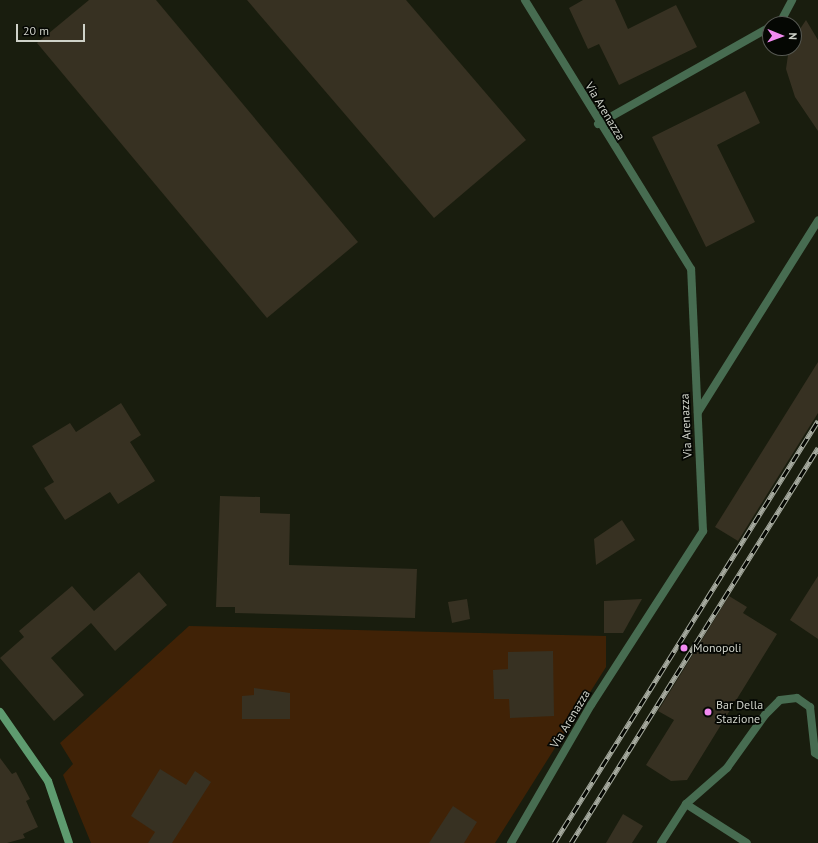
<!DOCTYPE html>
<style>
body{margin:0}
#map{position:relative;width:818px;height:843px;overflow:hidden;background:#191d0e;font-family:"PT Sans",sans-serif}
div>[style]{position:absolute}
.green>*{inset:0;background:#402206}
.building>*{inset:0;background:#373122}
.street>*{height:8px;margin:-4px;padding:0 4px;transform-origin:4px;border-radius:4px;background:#476c51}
.secondary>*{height:8px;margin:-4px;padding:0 4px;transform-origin:4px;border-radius:4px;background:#5e9b6f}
.rail>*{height:4.5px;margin-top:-2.25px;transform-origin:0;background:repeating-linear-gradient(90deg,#050703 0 9px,#a6aa9f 0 18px);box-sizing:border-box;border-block:1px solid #a6aa9f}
.dots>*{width:11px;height:11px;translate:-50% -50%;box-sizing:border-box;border:2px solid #050703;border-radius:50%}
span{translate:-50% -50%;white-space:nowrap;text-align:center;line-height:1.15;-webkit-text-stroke:3.5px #050703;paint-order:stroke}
.street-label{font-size:12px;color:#cfd2c9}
.poi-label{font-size:12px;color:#cfd2c9}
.left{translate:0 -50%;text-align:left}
.north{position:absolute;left:762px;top:16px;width:40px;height:40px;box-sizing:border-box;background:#050703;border:1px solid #565852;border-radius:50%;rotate:91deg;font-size:11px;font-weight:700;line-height:16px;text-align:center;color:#cfd2c9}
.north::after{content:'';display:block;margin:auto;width:14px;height:18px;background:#f38af1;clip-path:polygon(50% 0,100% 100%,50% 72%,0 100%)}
.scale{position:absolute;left:16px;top:24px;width:69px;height:18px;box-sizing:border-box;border:2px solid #cfd2c9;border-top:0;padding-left:5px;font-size:12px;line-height:14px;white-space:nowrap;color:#cfd2c9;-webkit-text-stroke:3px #050703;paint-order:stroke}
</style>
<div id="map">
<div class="green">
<div style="clip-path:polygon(189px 626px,606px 636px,606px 667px,495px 843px,91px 843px,63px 775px,73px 764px,60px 743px)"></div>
</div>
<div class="building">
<div style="clip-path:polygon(89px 0,156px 0,358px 242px,267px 318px,37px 43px)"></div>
<div style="clip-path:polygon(247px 0,406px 0,526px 140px,434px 218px)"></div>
<div style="clip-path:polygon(583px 0,615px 0,628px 29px,676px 5px,697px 47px,619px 85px,599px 44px,588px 49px,569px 8px)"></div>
<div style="clip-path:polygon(806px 20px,818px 40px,818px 131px,795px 97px,786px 69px,789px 48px,794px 48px,794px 38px)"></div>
<div style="clip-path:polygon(745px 91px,760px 123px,717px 145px,755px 222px,706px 247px,652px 137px)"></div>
<div style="clip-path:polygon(818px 362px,818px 413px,738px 541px,715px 527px)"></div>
<div style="clip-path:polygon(121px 403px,141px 435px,130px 442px,155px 481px,118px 504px,110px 492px,65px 520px,44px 488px,54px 482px,32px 446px,70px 423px,76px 432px)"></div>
<div style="clip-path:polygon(220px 496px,260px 497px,260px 513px,290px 514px,289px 565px,417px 569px,415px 618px,235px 613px,235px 607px,216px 607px)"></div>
<div style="clip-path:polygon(622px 520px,635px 540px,596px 565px,594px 539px)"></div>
<div style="clip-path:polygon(139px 572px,167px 605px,115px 651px,91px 623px,51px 658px,84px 695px,54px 721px,0 658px,24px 637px,19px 631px,72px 586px,94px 611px)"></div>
<div style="clip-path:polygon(818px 576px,818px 639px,790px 620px)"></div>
<div style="clip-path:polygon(729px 596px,747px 607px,743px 613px,777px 634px,687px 780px,671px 781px,646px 765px,674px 720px,658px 711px)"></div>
<div style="clip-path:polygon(467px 599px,470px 619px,452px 623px,448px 602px)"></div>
<div style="clip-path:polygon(642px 599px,623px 633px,604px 633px,604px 601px)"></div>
<div style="clip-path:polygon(553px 651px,554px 716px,510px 718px,509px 699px,494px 699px,493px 670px,508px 669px,508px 652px)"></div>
<div style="clip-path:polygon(254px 688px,290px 693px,290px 719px,242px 719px,242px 696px,254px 695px)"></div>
<div style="clip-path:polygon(0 758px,12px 774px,16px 772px,30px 799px,26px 801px,38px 827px,23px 834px,25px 838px,7px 843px,0 843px)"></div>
<div style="clip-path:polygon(160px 769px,186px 785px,195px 771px,211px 782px,172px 843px,148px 843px,155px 832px,131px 816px)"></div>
<div style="clip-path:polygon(453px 806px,477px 822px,464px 843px,429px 843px)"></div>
<div style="clip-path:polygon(623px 814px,643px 826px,632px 843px,606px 843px)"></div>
</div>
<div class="street">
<div style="left:775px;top:24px;width:7px;rotate:-27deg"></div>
<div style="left:781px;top:21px;width:24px;rotate:-62deg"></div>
<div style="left:598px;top:124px;width:197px;rotate:-29.4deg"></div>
<div style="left:698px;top:412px;width:226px;rotate:-57.9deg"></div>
<div style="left:686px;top:804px;width:72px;rotate:32.6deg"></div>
<div style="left:511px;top:843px;width:160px;rotate:-59.9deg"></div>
<div style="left:591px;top:705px;width:207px;rotate:-57.2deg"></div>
<div style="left:703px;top:531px;width:262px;rotate:-92.6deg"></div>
<div style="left:691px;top:269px;width:316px;rotate:-121.7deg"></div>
<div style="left:661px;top:843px;width:46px;rotate:-57.3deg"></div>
<div style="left:686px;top:804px;width:55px;rotate:-41.3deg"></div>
<div style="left:727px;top:768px;width:65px;rotate:-54.4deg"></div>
<div style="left:765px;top:715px;width:21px;rotate:-45deg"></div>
<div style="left:780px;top:700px;width:17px;rotate:-7deg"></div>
<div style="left:797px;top:698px;width:16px;rotate:35deg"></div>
<div style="left:810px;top:707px;width:46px;rotate:83.8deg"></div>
<div style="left:815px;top:753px;width:4px;rotate:34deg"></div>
</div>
<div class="secondary">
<div style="left:0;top:712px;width:84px;rotate:55.2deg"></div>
<div style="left:48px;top:781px;width:65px;rotate:71.3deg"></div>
</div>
<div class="rail">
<div style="left:554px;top:843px;width:498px;rotate:-58deg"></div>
<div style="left:571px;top:843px;width:466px;rotate:-58deg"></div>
</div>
<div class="dots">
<div style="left:684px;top:648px;background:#f38af1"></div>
<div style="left:708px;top:712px;background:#f38af1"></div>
</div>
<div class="street-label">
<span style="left:605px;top:111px;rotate:59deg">Via Arenazza</span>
<span style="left:686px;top:426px;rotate:-93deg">Via Arenazza</span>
<span style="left:570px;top:719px;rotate:-59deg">Via Arenazza</span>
</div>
<div class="poi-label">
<span class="left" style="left:693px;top:648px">Monopoli</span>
<span class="left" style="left:716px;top:712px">Bar Della<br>Stazione</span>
</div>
<div class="north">N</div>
<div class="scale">20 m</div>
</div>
